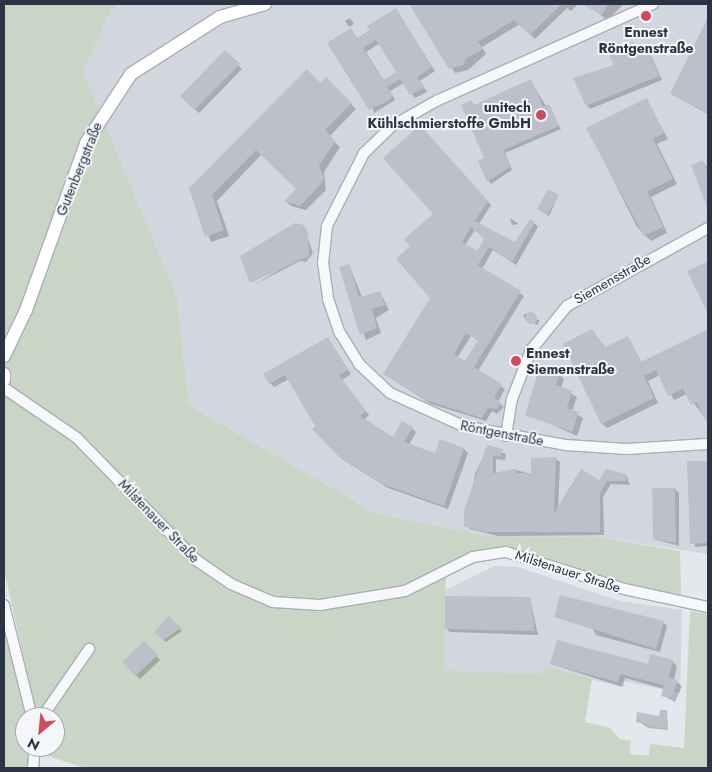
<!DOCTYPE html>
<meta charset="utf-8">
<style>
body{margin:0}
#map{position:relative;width:712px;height:772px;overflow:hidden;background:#e4e7ec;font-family:Jost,sans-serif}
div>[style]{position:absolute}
.built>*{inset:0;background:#d2d6de}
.green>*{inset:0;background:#c9d6c5}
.shadow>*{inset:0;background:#0003}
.building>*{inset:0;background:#bbc0ca}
.round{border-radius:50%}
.roads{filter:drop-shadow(1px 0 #a9aeb7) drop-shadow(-1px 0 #a9aeb7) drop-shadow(0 1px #a9aeb7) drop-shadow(0 -1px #a9aeb7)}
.minor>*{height:10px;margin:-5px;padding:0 5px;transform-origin:5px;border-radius:5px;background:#f7f8fa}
.major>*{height:12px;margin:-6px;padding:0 6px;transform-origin:6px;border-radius:6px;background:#fff}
.dots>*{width:14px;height:14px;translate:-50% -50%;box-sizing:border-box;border:2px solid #f4f6f9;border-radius:50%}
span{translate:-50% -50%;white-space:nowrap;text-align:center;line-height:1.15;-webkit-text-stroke:4px #f4f6f9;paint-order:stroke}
.poi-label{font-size:14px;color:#2b3445;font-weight:700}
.right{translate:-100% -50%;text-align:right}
.left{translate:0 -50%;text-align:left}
.street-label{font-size:14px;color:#2b3445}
.frame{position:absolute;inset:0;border:5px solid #2b3445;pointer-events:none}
.north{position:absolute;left:15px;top:707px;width:50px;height:50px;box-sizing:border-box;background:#f4f6f9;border:1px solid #a4a8b1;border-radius:50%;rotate:208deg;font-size:14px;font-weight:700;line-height:20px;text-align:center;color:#2b3445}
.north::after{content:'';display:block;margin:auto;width:18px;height:22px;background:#d1495b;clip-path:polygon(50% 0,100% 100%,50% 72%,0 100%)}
</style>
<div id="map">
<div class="built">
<div style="clip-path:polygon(121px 4px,708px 4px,708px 554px,597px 537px,486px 536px,375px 513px,189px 405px,177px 296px,83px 71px,112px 9px)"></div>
<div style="clip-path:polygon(495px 566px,518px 567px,620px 601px,682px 610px,680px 693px,622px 681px,621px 687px,546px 668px,540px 674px,444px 670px,445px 590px)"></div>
</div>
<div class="green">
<div style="clip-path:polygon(4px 4px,121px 4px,112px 9px,83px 71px,177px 296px,189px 405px,375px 513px,486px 536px,597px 537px,680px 551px,681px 597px,632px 586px,525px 551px,477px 550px,473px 557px,446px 573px,444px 670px,540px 674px,546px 667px,592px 679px,585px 722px,610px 728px,620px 739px,631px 741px,630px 754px,649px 756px,650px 744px,684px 748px,690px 611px,708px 614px,708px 768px,84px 768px,46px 755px,44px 747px,55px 747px,55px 717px,37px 717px,4px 570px)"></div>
<div style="clip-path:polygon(4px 605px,32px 717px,25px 717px,25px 747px,35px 747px,33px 768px,4px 768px)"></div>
</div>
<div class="shadow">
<div style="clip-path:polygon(411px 4px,576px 4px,577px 5px,571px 11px,567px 8px,535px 39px,520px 24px,482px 47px,486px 54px,468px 70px,455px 73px)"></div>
<div style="clip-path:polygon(587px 4px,624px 4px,607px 20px)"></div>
<div style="clip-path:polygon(evenodd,396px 10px,435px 71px,420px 81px,427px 92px,415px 98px,404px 83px,390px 91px,395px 100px,374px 113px,350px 29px,358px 39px,396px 10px,380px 43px,398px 72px,384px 81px,366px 52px,380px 43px)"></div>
<div style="clip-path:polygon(350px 18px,354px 24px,349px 27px,345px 21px)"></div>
<div style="clip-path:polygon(708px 20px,708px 114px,671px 94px)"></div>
<div style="clip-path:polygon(632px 43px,637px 49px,648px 49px,662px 80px,590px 109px,587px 105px)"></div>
<div style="clip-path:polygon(225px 52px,242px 69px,199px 113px,181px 96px)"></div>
<div style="clip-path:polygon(326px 79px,356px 109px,329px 137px,340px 147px,324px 172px,326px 190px,306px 210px,291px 206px,286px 201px,297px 189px,262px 154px,217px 201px,229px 236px,211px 242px,190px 189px)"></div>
<div style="clip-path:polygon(530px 81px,561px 129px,505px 153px,512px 170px,491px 184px,479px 162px,486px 159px,471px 102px,475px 106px)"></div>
<div style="clip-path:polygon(646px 100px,668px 139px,657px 144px,677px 184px,651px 197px,667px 233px,651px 241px,637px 227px,588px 129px)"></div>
<div style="clip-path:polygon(evenodd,424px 130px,491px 205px,479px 224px,515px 244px,534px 223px,538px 227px,516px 265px,493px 250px,482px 269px,524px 296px,478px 371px,505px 389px,498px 402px,504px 407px,497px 414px,492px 411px,486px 421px,431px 404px,384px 374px,432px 298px,412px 246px,435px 214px,424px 130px,475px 230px,485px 238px,478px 253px,465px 245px,475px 230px,424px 130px,471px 336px,479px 341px,465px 363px,457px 358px,471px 336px)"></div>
<div style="clip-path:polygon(702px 161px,708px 168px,708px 204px,705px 201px)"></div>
<div style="clip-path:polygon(558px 196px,549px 216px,541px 211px)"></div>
<div style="clip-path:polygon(510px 218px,519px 224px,512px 225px)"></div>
<div style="clip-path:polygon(303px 226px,313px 253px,306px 262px,300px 261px,254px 285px,302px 256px)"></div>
<div style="clip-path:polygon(349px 265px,362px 297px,380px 292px,389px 310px,376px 318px,381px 333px,366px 340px,340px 268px)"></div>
<div style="clip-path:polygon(525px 313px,540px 321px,537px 325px,523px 317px)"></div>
<div style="clip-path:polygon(708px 331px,708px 422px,687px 394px,674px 400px,660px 375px,648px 381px,658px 403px,607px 428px,602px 423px,605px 348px,628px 337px,642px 363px)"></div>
<div style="clip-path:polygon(328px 338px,351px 374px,342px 380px,369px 415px,364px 420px,394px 439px,412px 428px,416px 432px,409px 445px,436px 455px,464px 449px,468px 453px,448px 509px,388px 488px,342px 459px,289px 379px,274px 387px,270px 383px)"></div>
<div style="clip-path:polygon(541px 368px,559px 374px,564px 379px,561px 388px,577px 397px,572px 411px,583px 418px,577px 436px,526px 413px)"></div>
<div style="clip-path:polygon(488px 447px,506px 454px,505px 460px,496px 459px,496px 474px,515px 470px,532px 474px,556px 459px,560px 462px,558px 510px,599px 482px,626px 475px,630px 485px,611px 484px,603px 497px,604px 535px,498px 536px,470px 529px,466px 525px,475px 474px)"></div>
<div style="clip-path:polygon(708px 462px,708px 546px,695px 547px,688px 463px)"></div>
<div style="clip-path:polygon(675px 489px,679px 493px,679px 546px,654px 539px)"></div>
<div style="clip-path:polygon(530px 598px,538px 635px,450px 632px,446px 628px)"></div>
<div style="clip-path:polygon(556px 617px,663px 622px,667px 626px,660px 652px,596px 635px,593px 629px)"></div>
<div style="clip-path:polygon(169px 618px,182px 631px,166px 642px,156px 632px)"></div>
<div style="clip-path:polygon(144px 643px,160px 660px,140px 679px,124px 663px)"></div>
<div style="clip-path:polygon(672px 661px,677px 666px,674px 680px,682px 686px,675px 702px,663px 696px,664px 689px,625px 678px,623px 687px,551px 664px,649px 666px)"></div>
<div style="clip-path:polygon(667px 711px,668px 730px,648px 728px,638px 721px,660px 718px)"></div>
</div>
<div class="building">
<div style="clip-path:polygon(409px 4px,562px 4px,530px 35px,514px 20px,478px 42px,483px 49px,465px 59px,464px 65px,449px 69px)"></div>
<div style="clip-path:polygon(581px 4px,608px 4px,602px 15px)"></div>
<div style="clip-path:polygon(evenodd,396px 8px,432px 67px,417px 77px,424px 88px,410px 95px,400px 79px,387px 87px,393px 95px,388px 101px,369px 110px,327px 43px,351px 28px,357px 38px,370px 30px,367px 26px,396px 8px,376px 40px,396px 72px,383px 80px,363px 48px,376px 40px)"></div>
<div style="clip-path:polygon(708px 17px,708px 113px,670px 94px)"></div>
<div style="clip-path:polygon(633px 42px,636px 49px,645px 44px,659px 76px,586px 106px,573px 78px,614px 65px,608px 53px)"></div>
<div style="clip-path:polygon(225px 50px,240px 64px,194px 110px,180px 96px)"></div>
<div style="clip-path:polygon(307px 69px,321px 83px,326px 77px,352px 103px,325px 130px,335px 141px,319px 166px,324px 177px,321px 184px,300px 206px,284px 201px,296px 189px,256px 150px,212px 195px,224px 230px,205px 237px,189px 188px)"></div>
<div style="clip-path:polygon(531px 79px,543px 107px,549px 104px,559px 126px,503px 150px,510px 167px,487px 182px,478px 161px,484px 158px,461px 105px,471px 100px,474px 105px)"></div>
<div style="clip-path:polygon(647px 98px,664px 133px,653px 139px,673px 179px,647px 191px,663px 227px,644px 236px,586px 128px)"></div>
<div style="clip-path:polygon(evenodd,420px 125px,488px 201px,475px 221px,515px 242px,530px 219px,535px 222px,512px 262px,489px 247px,478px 265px,521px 291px,474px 367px,502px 384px,494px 398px,501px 402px,497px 409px,488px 408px,482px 418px,426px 400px,383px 374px,430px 298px,396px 259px,410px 246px,404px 239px,433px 214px,383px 158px,420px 125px,471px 227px,484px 239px,477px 251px,462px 242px,471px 227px,420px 125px,466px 333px,478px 340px,465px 361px,454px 354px,466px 333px)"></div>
<div style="clip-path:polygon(702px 160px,708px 172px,708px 210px,691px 165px)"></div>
<div style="clip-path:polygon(548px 189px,559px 195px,547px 215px,537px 209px)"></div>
<div style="clip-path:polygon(295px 223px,304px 225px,308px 233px,309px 256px,250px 283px,240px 256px)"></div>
<div style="clip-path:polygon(708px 261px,708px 314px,687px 271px)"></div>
<div style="clip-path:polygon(349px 264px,359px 297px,380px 291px,385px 305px,372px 309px,377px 328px,360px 335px,339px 267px)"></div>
<div class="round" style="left:525px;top:312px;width:12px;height:12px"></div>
<div style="clip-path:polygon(592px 329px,605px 347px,628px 336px,641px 362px,708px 329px,708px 425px,697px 402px,691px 405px,683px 389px,668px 396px,656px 370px,644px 376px,654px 398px,601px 424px,563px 344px)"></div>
<div style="clip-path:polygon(328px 337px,348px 370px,339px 375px,366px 411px,360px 416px,393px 437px,402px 421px,413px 427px,404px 442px,435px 453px,440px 439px,464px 448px,444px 506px,382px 484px,337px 455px,312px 429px,315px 426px,285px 375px,269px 384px,263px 374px)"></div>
<div style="clip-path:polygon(540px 366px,560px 373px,556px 385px,572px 391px,567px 408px,579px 412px,572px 432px,525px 415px)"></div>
<div style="clip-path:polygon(487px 445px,503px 449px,501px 457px,493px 455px,493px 473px,516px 469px,516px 473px,531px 473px,531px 458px,556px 457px,554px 513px,581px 469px,599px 480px,606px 469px,626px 474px,626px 481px,607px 481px,600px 493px,600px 532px,485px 532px,464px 526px,464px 510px)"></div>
<div style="clip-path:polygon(687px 461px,708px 461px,708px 543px,690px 544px)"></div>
<div style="clip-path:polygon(652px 488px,675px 488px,676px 543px,653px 539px)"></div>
<div style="clip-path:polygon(560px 595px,664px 621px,656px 649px,554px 617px)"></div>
<div style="clip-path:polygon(445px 596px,530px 597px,535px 631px,445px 629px)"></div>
<div style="clip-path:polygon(169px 616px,181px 628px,163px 640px,154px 632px)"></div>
<div style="clip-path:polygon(557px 640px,648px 664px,650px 654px,673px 660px,669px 678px,677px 680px,675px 689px,670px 698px,661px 696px,664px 685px,620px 674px,618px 682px,550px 664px)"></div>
<div style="clip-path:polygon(144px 641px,158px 655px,135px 676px,122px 662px)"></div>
<div style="clip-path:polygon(660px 710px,667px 710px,666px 729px,636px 722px,637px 712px,659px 716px)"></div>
</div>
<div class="roads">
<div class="minor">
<div style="left:653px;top:4px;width:235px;rotate:155.9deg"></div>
<div style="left:438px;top:100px;width:53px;rotate:150.5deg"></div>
<div style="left:392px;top:126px;width:39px;rotate:136deg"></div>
<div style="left:364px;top:153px;width:82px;rotate:116.9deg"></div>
<div style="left:327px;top:226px;width:36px;rotate:96deg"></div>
<div style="left:323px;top:262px;width:37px;rotate:82deg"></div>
<div style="left:328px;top:299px;width:36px;rotate:71deg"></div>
<div style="left:340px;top:333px;width:36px;rotate:58deg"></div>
<div style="left:359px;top:364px;width:42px;rotate:43.1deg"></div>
<div style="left:390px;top:393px;width:80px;rotate:24.3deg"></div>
<div style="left:463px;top:426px;width:105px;rotate:10.5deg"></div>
<div style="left:566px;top:445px;width:61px;rotate:3.8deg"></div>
<div style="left:627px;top:449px;width:81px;rotate:-3.5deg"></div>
<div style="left:4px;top:388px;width:88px;rotate:34.4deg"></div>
<div style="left:77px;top:438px;width:170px;rotate:45.7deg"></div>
<div style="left:196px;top:560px;width:42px;rotate:34.4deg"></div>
<div style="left:231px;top:584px;width:46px;rotate:23.2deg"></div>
<div style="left:273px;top:602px;width:47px;rotate:3.7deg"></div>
<div style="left:320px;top:605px;width:86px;rotate:-9.4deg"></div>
<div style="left:405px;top:591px;width:76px;rotate:-26.6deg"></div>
<div style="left:473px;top:557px;width:33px;rotate:-9deg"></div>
<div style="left:506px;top:552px;width:124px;rotate:17.4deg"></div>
<div style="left:624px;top:589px;width:86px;rotate:12.1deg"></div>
<div style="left:506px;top:436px;width:37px;rotate:-81deg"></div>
<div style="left:512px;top:399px;width:53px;rotate:-68.8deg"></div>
<div style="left:531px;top:350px;width:57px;rotate:-50.7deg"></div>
<div style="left:567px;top:306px;width:161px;rotate:-29deg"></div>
<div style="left:4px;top:605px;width:115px;rotate:76deg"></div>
<div style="left:42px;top:717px;width:83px;rotate:-55.3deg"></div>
<div style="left:33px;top:768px;width:21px;rotate:-85deg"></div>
</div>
<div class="major">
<div style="left:4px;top:356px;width:51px;rotate:-64.4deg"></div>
<div style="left:26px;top:310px;width:177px;rotate:-70.2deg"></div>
<div style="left:86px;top:143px;width:82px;rotate:-56.9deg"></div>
<div style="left:131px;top:74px;width:106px;rotate:-32.6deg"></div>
<div style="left:220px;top:17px;width:47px;rotate:-16.1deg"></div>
<div style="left:4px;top:374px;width:6px;rotate:90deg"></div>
</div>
</div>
<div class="dots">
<div style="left:646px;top:16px;background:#d1495b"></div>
<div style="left:541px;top:115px;background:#d1495b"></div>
<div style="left:516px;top:361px;background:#d1495b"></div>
</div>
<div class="poi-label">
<span style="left:646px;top:40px">Ennest<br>Röntgenstraße</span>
<span class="right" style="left:531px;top:115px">unitech<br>Kühlschmierstoffe GmbH</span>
<span class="left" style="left:526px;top:361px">Ennest<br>Siemenstraße</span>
</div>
<div class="street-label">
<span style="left:79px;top:169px;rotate:-68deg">Gutenbergstraße</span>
<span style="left:612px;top:279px;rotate:-30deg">Siemensstraße</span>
<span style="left:502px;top:433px;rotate:11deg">Röntgenstraße</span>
<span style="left:159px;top:521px;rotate:46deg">Milstenauer Straße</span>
<span style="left:568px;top:571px;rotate:18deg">Milstenauer Straße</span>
</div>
<div class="frame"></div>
<div class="north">N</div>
</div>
